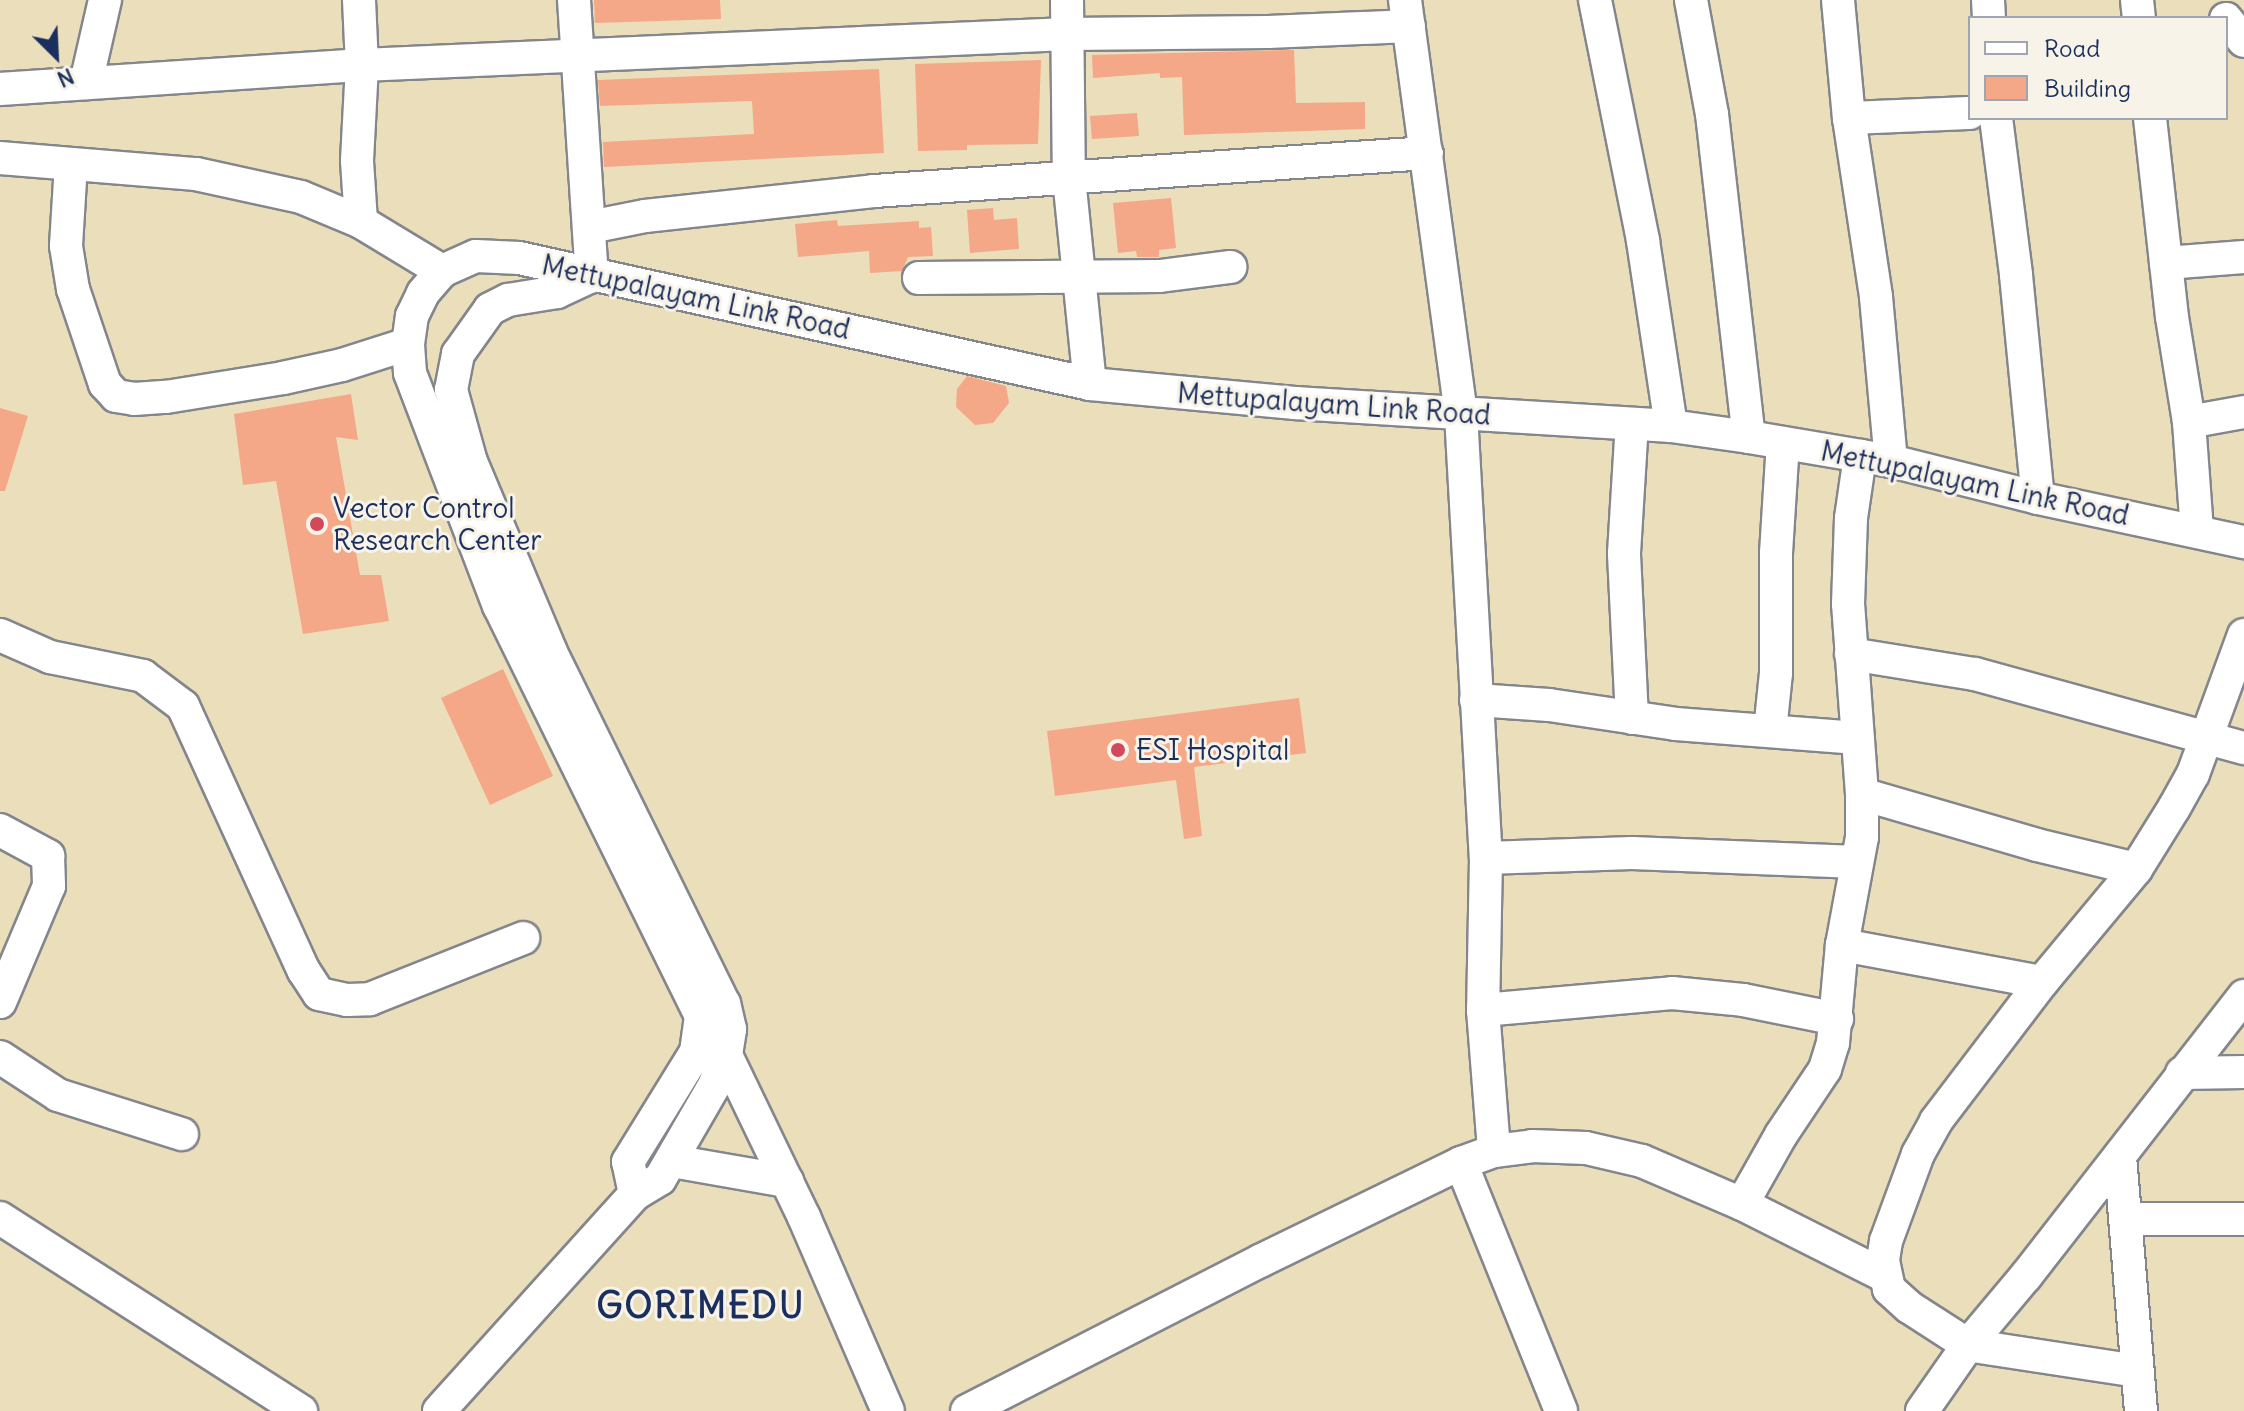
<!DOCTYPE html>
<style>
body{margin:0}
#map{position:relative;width:2244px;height:1411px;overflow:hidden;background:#ebdeba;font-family:Delius,sans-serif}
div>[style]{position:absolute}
.building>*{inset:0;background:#f4a887}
.roads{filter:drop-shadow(2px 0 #83868c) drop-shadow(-2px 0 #83868c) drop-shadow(0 2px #83868c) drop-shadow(0 -2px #83868c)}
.minor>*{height:32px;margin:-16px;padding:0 16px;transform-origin:16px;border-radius:16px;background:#fff}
.dots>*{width:22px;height:22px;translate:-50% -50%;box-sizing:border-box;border:4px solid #f7f3e8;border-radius:50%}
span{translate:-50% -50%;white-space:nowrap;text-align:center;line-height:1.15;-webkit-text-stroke:6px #f7f3e8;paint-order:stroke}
.street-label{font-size:28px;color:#1b2f5e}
.poi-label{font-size:28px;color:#1b2f5e}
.left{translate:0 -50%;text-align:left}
.district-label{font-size:36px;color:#1b2f5e;font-weight:700;letter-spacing:2px}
.legend{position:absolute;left:1968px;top:16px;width:260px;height:104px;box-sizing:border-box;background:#f7f3e8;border:2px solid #9fa5b1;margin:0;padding:10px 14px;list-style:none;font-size:24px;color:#1b2f5e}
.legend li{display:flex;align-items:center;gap:16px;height:40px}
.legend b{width:40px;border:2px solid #9fa5b1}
.north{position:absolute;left:16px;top:16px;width:80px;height:80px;-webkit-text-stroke:6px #f7f3e8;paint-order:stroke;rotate:156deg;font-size:22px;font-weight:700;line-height:32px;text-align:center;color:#1b2f5e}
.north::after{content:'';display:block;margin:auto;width:28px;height:36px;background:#1b2f5e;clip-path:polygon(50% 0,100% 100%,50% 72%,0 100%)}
</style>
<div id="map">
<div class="building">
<div style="clip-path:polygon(594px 0,720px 0,721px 19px,595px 23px)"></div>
<div style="clip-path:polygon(1294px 50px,1296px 103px,1365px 102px,1365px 129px,1184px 135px,1182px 77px,1160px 78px,1160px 73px,1093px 78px,1092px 55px)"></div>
<div style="clip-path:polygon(1041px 60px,1038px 144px,967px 145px,967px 150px,918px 151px,915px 64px)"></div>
<div style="clip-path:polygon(879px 69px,884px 153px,604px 167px,603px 142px,754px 134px,752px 101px,600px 106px,598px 80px)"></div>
<div style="clip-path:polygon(1137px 113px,1139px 136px,1092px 139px,1090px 116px)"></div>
<div style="clip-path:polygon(1171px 198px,1176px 248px,1159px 250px,1159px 257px,1137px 257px,1136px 251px,1118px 253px,1113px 203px)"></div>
<div style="clip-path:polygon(993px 208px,994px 220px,1017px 218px,1019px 249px,970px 253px,967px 210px)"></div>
<div style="clip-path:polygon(837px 220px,838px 226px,919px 221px,919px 228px,931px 227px,933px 256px,908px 257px,902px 271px,870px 273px,869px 251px,798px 257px,795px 224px)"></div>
<div style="clip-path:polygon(967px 376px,1006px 386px,1009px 403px,993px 423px,975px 425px,956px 407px,957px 389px)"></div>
<div style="clip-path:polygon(351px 394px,358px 440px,336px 437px,360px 575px,381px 575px,389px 621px,303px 634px,276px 481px,243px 485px,234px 414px)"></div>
<div style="clip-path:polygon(0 408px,28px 416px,5px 491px,0 491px)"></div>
<div style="clip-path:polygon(503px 669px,553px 776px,490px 805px,441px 698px)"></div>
<div style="clip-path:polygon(1299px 698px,1306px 753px,1194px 767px,1202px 836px,1184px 839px,1176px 780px,1055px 796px,1047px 731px)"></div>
</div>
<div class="roads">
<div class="minor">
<div style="left:359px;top:0;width:65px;rotate:87.4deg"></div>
<div style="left:362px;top:65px;width:96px;rotate:93deg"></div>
<div style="left:357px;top:161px;width:61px;rotate:86.2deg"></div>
<div style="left:574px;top:0;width:277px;rotate:86.3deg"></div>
<div style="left:1067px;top:0;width:178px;rotate:89.4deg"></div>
<div style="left:1069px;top:178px;width:207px;rotate:84.2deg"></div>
<div style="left:1405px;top:0;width:418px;rotate:82.3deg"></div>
<div style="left:1461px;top:414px;width:445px;rotate:86.8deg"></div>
<div style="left:1486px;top:858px;width:152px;rotate:91.1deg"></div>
<div style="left:1483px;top:1010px;width:141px;rotate:85.5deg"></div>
<div style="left:1595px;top:0;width:246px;rotate:78.7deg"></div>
<div style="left:1643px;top:241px;width:187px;rotate:81.4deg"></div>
<div style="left:1691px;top:0;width:116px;rotate:79.6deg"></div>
<div style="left:1712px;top:114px;width:325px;rotate:83.5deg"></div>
<div style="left:1838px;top:0;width:119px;rotate:84.7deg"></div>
<div style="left:1849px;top:118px;width:181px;rotate:81.4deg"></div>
<div style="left:1876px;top:297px;width:165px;rotate:84.8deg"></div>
<div style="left:1988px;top:0;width:18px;rotate:87deg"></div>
<div style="left:2137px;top:0;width:18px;rotate:84deg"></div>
<div style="left:2226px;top:19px;width:28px;rotate:51deg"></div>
<div style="left:86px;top:83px;width:85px;rotate:-77.1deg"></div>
<div style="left:0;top:89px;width:363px;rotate:-3.8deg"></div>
<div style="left:362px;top:65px;width:706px;rotate:-2.52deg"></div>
<div style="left:1067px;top:34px;width:201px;rotate:-0.6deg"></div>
<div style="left:1268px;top:32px;width:141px;rotate:-2.4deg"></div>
<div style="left:1849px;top:118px;width:121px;rotate:-2.4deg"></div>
<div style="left:1996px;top:118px;width:158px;rotate:82.7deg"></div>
<div style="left:2016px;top:275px;width:224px;rotate:84.4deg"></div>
<div style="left:2150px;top:118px;width:200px;rotate:83.7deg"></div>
<div style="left:2172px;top:317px;width:106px;rotate:80.8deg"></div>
<div style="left:2189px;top:422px;width:108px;rotate:85.8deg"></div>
<div style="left:0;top:158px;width:197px;rotate:4.7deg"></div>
<div style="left:196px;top:174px;width:107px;rotate:12.4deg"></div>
<div style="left:301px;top:197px;width:65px;rotate:22.6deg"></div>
<div style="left:361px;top:222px;width:95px;rotate:31.2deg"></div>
<div style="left:71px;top:164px;width:82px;rotate:93.5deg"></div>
<div style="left:66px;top:246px;width:44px;rotate:80.8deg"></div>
<div style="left:73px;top:289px;width:100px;rotate:71.4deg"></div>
<div style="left:105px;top:384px;width:16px;rotate:47deg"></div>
<div style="left:116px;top:396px;width:18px;rotate:9deg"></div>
<div style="left:134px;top:399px;width:32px;rotate:-4deg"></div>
<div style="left:166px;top:397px;width:119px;rotate:-9.2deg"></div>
<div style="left:283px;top:378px;width:60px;rotate:-12.4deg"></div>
<div style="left:342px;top:365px;width:69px;rotate:-17.7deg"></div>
<div style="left:590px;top:227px;width:56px;rotate:-11.3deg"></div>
<div style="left:645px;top:216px;width:230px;rotate:-6.2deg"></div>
<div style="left:874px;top:191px;width:554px;rotate:-3.93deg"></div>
<div style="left:2166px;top:263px;width:78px;rotate:-4.4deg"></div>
<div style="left:919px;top:278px;width:241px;rotate:-0.5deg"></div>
<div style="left:1160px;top:276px;width:71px;rotate:-7.3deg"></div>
<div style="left:2189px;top:422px;width:56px;rotate:-10.3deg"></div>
<div style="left:0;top:635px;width:55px;rotate:23.7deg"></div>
<div style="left:50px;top:657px;width:95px;rotate:11.5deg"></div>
<div style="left:143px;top:676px;width:50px;rotate:36.9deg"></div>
<div style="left:183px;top:706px;width:291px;rotate:65.5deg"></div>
<div style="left:304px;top:971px;width:27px;rotate:57deg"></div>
<div style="left:319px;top:994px;width:29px;rotate:12deg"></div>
<div style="left:347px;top:1000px;width:23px;rotate:-2deg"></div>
<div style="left:370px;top:999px;width:165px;rotate:-21.7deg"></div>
<div style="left:1851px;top:654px;width:126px;rotate:9.2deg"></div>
<div style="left:1975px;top:674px;width:279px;rotate:15.4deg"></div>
<div style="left:1476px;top:700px;width:73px;rotate:3.9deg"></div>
<div style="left:1549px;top:705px;width:128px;rotate:8.5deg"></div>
<div style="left:1676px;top:724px;width:182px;rotate:4.4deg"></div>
<div style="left:1632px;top:718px;width:165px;rotate:-92.8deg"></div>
<div style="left:1624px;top:553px;width:129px;rotate:-86.5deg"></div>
<div style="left:1770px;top:731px;width:58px;rotate:-84.1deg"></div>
<div style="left:1776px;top:673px;width:120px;rotate:-90deg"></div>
<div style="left:1776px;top:553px;width:110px;rotate:-86.4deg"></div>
<div style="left:1862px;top:794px;width:182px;rotate:16.2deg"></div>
<div style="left:2037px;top:845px;width:102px;rotate:13.6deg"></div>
<div style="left:0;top:830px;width:55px;rotate:28.4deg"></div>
<div style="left:48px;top:856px;width:30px;rotate:88deg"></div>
<div style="left:49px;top:886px;width:126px;rotate:112.9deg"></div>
<div style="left:1486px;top:858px;width:146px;rotate:-2deg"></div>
<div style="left:1632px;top:853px;width:225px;rotate:2.3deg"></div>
<div style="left:1842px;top:945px;width:203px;rotate:10.5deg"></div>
<div style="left:1483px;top:1010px;width:190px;rotate:-5.1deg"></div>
<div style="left:1672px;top:993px;width:71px;rotate:5.6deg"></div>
<div style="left:1743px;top:1000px;width:96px;rotate:11.4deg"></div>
<div style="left:726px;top:1055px;width:180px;rotate:64.3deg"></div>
<div style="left:804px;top:1217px;width:211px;rotate:66.6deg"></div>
<div style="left:0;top:1057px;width:69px;rotate:33.2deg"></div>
<div style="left:58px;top:1095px;width:130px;rotate:17.5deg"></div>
<div style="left:2182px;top:1073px;width:62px;rotate:-0.9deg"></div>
<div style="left:2120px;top:1156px;width:256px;rotate:85.3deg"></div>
<div style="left:672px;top:1161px;width:117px;rotate:9.9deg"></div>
<div style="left:1461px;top:1163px;width:267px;rotate:68deg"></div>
<div style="left:635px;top:1194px;width:33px;rotate:-102deg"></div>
<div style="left:628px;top:1162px;width:129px;rotate:-58.3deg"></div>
<div style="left:696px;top:1052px;width:36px;rotate:-82deg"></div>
<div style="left:701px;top:1016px;width:457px;rotate:-116.2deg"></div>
<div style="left:499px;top:606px;width:249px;rotate:-110.9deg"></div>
<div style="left:410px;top:373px;width:29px;rotate:-94deg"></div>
<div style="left:408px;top:344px;width:28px;rotate:-82deg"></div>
<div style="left:412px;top:316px;width:25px;rotate:-64deg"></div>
<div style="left:423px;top:293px;width:29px;rotate:-49deg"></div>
<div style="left:442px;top:271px;width:37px;rotate:-24deg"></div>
<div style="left:476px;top:256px;width:43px;rotate:2.7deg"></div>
<div style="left:519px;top:258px;width:585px;rotate:12.44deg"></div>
<div style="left:1090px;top:384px;width:206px;rotate:5.3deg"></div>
<div style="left:1295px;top:403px;width:377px;rotate:3.5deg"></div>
<div style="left:1671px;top:426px;width:79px;rotate:8deg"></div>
<div style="left:1749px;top:437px;width:144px;rotate:9.6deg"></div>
<div style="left:1891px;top:461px;width:152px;rotate:14.1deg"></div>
<div style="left:2038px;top:498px;width:211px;rotate:12.1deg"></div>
<div style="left:1742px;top:1204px;width:79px;rotate:-60.5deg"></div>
<div style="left:1781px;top:1135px;width:79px;rotate:-56.3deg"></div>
<div style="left:1825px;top:1069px;width:27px;rotate:-73deg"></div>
<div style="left:1833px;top:1043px;width:98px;rotate:-84.8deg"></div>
<div style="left:1842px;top:945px;width:110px;rotate:-79.5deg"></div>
<div style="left:1862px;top:837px;width:43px;rotate:-90deg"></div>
<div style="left:1862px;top:794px;width:191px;rotate:-94.2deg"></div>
<div style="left:1848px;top:604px;width:86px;rotate:-88deg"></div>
<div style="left:1851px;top:518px;width:63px;rotate:-81.7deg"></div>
<div style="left:0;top:1218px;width:358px;rotate:32.7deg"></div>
<div style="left:2125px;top:1219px;width:119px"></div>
<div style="left:2137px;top:1371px;width:171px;rotate:-171.3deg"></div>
<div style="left:1968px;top:1345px;width:70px;rotate:-147.2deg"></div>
<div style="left:1909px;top:1307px;width:27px;rotate:-138deg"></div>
<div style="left:1889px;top:1289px;width:30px;rotate:-102deg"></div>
<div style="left:1883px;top:1260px;width:19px;rotate:-81deg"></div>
<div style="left:1886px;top:1241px;width:93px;rotate:-69.8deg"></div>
<div style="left:1918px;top:1154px;width:38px;rotate:-61deg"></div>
<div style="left:1936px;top:1121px;width:175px;rotate:-52.7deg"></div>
<div style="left:2042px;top:982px;width:147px;rotate:-50.2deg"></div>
<div style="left:2136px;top:869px;width:72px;rotate:-58.1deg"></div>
<div style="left:2174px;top:808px;width:39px;rotate:-61deg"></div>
<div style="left:2193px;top:774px;width:148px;rotate:-69.9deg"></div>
<div style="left:439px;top:1411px;width:292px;rotate:-47.9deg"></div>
<div style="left:635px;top:1194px;width:29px;rotate:-31deg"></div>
<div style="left:660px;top:1179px;width:108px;rotate:-59.9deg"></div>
<div style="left:714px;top:1086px;width:33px;rotate:-69deg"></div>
<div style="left:726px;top:1055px;width:26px;rotate:-81deg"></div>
<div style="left:730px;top:1029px;width:26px;rotate:-103deg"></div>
<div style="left:724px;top:1004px;width:392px;rotate:-116.2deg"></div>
<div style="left:551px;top:652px;width:206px;rotate:-112.8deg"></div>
<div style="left:471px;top:462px;width:75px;rotate:-105.5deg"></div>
<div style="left:451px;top:390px;width:37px;rotate:-79deg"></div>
<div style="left:458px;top:354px;width:55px;rotate:-54.6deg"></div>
<div style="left:490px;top:309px;width:20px;rotate:-27deg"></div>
<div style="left:508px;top:300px;width:50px;rotate:-9.3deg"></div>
<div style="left:557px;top:292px;width:38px;rotate:-25deg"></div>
<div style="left:967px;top:1411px;width:329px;rotate:-27.1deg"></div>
<div style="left:1260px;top:1261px;width:224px;rotate:-26deg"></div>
<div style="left:1461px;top:1163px;width:35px;rotate:-20deg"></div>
<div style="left:1494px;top:1151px;width:38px;rotate:-7deg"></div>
<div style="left:1532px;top:1146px;width:54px;rotate:2.1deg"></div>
<div style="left:1586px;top:1148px;width:57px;rotate:13.1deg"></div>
<div style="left:1642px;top:1161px;width:109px;rotate:23.3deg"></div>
<div style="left:1742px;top:1204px;width:158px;rotate:26.7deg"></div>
<div style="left:1922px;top:1411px;width:80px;rotate:-55.1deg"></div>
<div style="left:1968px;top:1345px;width:90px;rotate:-50deg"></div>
<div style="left:2026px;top:1276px;width:355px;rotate:-52.1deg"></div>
</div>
</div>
<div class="dots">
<div style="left:317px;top:524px;background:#d1495b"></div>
<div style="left:1118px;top:750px;background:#d1495b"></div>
</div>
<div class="street-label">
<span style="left:696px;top:297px;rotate:12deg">Mettupalayam Link Road</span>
<span style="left:1334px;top:404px;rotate:4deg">Mettupalayam Link Road</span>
<span style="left:1975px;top:483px;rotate:12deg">Mettupalayam Link Road</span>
</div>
<div class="poi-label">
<span class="left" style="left:333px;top:524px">Vector Control<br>Research Center</span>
<span class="left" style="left:1136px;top:750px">ESI Hospital</span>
</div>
<div class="district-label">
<span style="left:701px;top:1306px">GORIMEDU</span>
</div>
<ul class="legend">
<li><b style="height:10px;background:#fff"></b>Road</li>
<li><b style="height:22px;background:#f4a887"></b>Building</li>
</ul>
<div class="north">N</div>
</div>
